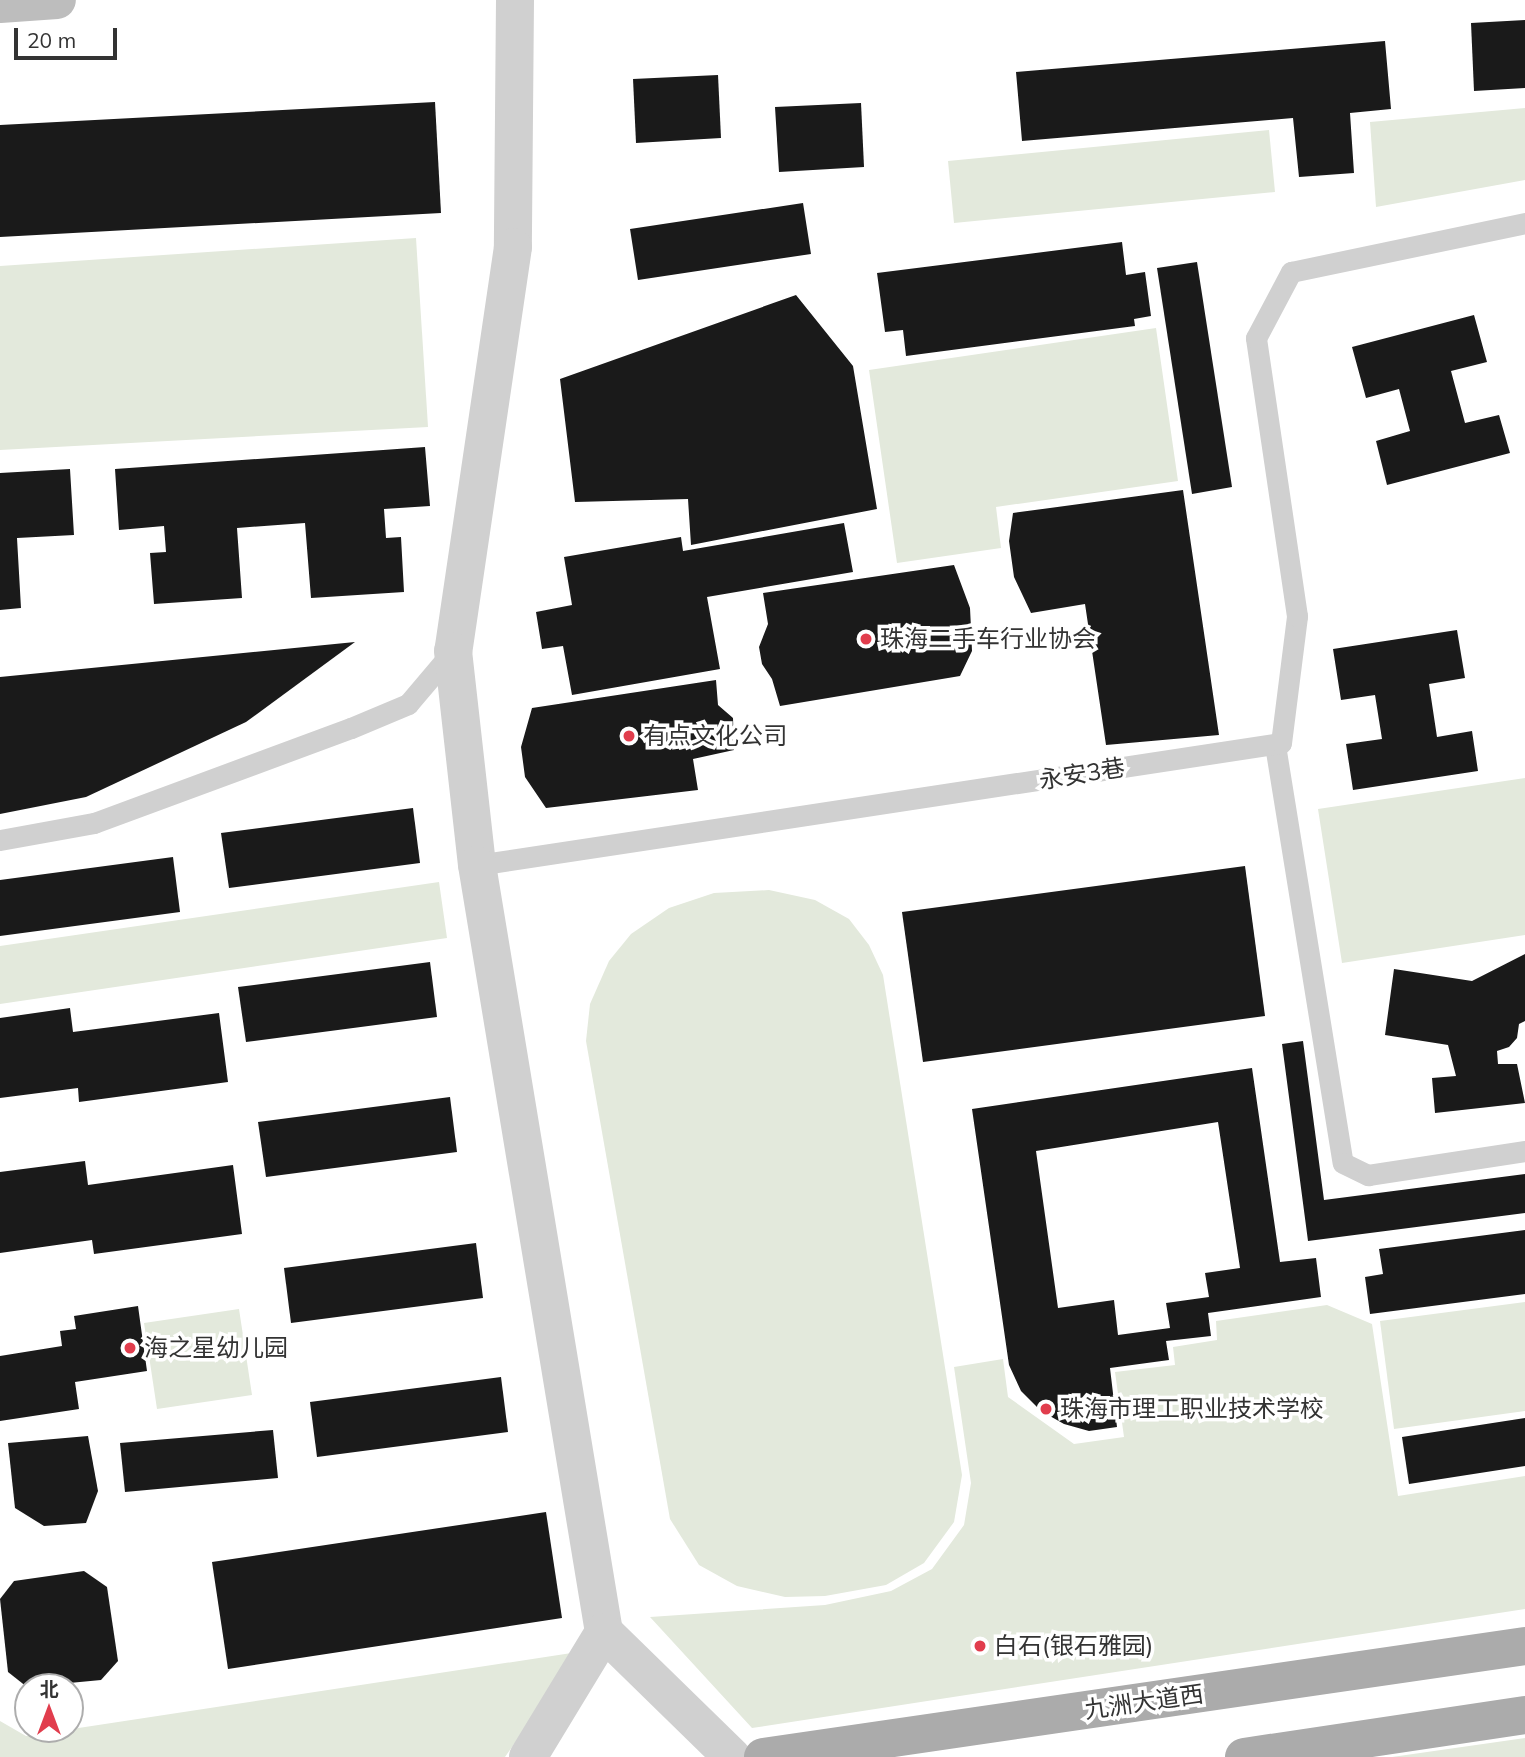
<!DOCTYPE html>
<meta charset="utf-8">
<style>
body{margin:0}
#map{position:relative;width:1525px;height:1757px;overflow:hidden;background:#fff;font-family:Mulish,"Noto Sans SC",sans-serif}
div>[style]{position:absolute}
.green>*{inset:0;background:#e3e9dc}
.building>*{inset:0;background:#1a1a1a}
.lane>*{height:21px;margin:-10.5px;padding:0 10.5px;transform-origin:10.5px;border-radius:10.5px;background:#d0d0d0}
.street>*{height:38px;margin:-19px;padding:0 19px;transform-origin:19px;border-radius:19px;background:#d0d0d0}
.secondary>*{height:38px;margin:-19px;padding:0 19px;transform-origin:19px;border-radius:19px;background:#bdbdbd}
.primary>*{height:38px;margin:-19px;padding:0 19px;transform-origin:19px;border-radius:19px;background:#ababab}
.dots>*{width:19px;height:19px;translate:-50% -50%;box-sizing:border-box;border:4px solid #fff;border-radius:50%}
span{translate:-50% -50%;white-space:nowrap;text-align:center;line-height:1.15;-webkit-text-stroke:7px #fff;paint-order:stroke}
.poi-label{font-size:24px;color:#333}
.left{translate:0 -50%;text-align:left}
.street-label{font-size:24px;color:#333}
.north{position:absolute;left:14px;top:1673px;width:70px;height:70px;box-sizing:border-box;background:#fff;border:2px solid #adadad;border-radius:50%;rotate:0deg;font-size:19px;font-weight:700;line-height:28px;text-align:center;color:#333}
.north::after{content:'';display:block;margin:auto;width:24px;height:32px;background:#e13d4d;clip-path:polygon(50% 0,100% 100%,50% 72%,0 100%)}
.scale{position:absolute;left:14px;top:28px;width:103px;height:32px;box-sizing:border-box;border:4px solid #333;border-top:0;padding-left:9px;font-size:21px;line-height:24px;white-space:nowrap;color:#333;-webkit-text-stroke:5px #fff;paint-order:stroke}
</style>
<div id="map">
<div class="green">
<div style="clip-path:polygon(1525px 108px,1525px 180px,1376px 207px,1370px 122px)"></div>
<div style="clip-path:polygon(1269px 130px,1275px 192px,954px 223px,948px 161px)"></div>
<div style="clip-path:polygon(416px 238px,428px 427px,0 450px,0 266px)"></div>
<div style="clip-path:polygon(1156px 328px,1178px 481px,996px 507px,1001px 548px,897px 563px,869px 370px)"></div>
<div style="clip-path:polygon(1525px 778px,1525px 935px,1342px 963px,1318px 809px)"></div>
<div style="clip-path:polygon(439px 882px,447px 938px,0 1004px,0 946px)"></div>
<div style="clip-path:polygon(769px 890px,815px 900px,849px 919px,869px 945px,883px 975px,962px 1475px,954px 1522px,924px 1563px,886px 1585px,825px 1596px,785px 1597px,737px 1586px,699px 1565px,670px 1519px,586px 1041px,590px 1004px,609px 961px,631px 934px,669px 908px,714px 893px)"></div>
<div style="clip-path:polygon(1525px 1302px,1525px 1411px,1394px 1429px,1380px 1321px)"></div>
<div style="clip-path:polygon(1327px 1305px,1372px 1324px,1398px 1496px,1525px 1476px,1525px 1609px,752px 1728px,650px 1617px,825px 1605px,891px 1591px,932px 1569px,964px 1525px,971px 1483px,954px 1367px,1003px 1359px,1008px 1397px,1074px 1444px,1124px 1437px,1115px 1372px,1175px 1365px,1173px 1347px,1217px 1340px,1216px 1321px)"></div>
<div style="clip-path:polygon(239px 1309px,252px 1395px,157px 1409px,144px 1323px)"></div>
<div style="clip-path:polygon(578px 1652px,505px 1757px,0 1757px,0 1721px,26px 1736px)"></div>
<div style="clip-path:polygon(1525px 1738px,1525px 1757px,1392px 1757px)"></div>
</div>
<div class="building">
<div style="clip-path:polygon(1525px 20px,1525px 88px,1474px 91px,1471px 23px)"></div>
<div style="clip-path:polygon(1385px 41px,1391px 109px,1350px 113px,1354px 173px,1299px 177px,1293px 118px,1022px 141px,1016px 72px)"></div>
<div style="clip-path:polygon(718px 75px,721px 138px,636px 143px,633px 79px)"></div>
<div style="clip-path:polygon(435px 102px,441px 213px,0 237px,0 125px)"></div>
<div style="clip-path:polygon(861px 103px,864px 167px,779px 172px,775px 107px)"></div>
<div style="clip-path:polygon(803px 203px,811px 254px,638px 280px,630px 229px)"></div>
<div style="clip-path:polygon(1122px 242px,1126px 275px,1145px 272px,1151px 316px,1134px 319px,1135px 326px,906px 356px,903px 330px,885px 332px,877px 273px)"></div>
<div style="clip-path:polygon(1197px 262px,1232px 487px,1192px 494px,1157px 268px)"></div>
<div style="clip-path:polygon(796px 295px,853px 366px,877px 509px,691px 545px,688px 499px,575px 502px,560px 379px)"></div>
<div style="clip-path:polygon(1474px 315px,1487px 362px,1451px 371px,1465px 423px,1499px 415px,1510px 453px,1387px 485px,1376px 441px,1410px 431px,1399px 389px,1366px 398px,1352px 347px)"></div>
<div style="clip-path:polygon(425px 447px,430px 506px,384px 509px,386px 538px,401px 537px,404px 592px,311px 598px,305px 523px,237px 528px,242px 598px,154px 604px,150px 553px,166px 552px,164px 526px,119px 530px,115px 469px)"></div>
<div style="clip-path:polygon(70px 469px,74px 535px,17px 538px,21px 608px,0 610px,0 473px)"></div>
<div style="clip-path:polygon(1183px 490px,1219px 735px,1106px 745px,1085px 604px,1031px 613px,1014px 577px,1009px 541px,1013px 513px)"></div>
<div style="clip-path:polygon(844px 523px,853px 572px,707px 597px,720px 669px,572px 695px,563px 646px,542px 649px,536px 612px,572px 605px,564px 557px,681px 537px,683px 551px)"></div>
<div style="clip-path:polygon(954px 565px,970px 608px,971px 628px,972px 651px,960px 676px,780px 706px,772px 679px,762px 664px,759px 647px,768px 624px,763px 593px)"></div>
<div style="clip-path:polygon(1457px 630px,1465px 678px,1429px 684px,1437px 737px,1472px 731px,1478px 771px,1353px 790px,1346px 744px,1382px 739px,1375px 695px,1341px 700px,1333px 649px)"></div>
<div style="clip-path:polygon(355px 642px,246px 722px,86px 797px,0 814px,0 677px)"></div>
<div style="clip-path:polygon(716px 680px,718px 705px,733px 718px,734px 750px,693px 759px,698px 790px,546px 808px,525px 777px,521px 747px,532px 708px)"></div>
<div style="clip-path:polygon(413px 808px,420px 863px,229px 888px,221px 833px)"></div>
<div style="clip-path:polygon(173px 857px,180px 912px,0 936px,0 880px)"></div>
<div style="clip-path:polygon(1245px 866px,1265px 1016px,923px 1062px,902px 912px)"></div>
<div style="clip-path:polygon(1525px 954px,1525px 1021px,1519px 1024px,1517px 1038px,1509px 1047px,1497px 1051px,1498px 1064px,1517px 1064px,1525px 1103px,1435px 1113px,1432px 1078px,1456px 1076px,1448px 1045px,1385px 1035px,1394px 969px,1472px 981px)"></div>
<div style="clip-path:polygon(430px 962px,437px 1017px,246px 1042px,238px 987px)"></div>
<div style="clip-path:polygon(70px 1008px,73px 1032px,219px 1013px,228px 1082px,79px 1102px,78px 1088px,0 1098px,0 1018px)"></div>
<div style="clip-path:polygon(1303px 1041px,1324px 1200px,1525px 1174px,1525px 1213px,1308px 1241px,1282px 1044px)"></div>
<div style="clip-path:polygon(evenodd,1252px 1068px,1280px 1262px,1316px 1258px,1321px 1297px,1208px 1313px,1211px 1336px,1166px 1341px,1169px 1360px,1110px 1368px,1117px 1427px,1089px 1431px,1064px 1424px,1041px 1411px,1021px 1391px,1009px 1365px,972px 1109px,1252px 1068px,1218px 1122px,1240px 1268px,1205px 1273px,1209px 1297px,1166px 1303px,1170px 1328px,1118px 1335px,1114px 1300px,1058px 1308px,1036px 1151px,1218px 1122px)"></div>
<div style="clip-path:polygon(450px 1097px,457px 1152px,266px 1177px,258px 1122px)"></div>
<div style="clip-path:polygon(85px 1161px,88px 1185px,233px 1165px,242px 1234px,94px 1254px,92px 1240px,0 1253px,0 1172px)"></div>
<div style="clip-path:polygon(1525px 1230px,1525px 1294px,1370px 1314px,1365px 1277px,1383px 1274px,1379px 1249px)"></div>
<div style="clip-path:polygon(476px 1243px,483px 1298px,291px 1323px,284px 1268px)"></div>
<div style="clip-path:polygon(138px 1306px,147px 1371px,75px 1382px,79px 1409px,0 1421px,0 1356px,62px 1346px,60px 1331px,76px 1329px,74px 1316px)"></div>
<div style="clip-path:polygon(501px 1377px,508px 1432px,317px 1457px,310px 1402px)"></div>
<div style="clip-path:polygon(1525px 1418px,1525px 1466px,1409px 1484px,1402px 1437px)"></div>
<div style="clip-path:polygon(273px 1430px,278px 1478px,125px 1492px,120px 1443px)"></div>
<div style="clip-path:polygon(88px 1436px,98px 1491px,86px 1523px,44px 1526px,15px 1508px,8px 1443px)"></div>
<div style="clip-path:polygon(546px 1512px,562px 1618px,228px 1669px,212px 1562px)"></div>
<div style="clip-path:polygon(84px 1571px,107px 1587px,118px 1661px,101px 1680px,27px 1687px,8px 1672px,0 1599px,14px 1581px)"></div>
</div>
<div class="lane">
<div style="left:1275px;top:745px;width:423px;rotate:80.8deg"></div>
<div style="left:1343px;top:1163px;width:28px;rotate:26deg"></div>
<div style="left:1368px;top:1175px;width:159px;rotate:-8.7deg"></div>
<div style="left:0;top:840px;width:96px;rotate:-10.3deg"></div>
<div style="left:94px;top:823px;width:274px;rotate:-20.3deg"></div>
<div style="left:351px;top:728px;width:62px;rotate:-22.8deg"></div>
<div style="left:408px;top:704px;width:70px;rotate:-49.7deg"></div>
<div style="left:477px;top:865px;width:813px;rotate:-8.63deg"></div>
<div style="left:1281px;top:743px;width:128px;rotate:-82.8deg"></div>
<div style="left:1297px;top:616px;width:281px;rotate:-98.4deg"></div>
<div style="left:1256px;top:338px;width:75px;rotate:-62.1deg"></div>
<div style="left:1291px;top:272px;width:239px;rotate:-11.8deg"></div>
</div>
<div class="street">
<div style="left:515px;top:0;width:247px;rotate:90.5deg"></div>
<div style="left:513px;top:247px;width:408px;rotate:98.4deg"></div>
<div style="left:453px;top:651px;width:215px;rotate:83.6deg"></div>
<div style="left:477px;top:865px;width:777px;rotate:80.6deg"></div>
<div style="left:528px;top:1757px;width:146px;rotate:-58.7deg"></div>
<div style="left:604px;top:1632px;width:179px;rotate:44.3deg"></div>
</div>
<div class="secondary">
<div style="left:0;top:4px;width:57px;rotate:-4deg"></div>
</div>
<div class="primary">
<div style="left:763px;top:1757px;width:770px;rotate:-8.29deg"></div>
<div style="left:1244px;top:1757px;width:284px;rotate:-8.5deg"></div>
</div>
<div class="dots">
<div style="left:866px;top:639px;background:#e13d4d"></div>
<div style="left:629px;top:736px;background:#e13d4d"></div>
<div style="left:130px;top:1348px;background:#e13d4d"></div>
<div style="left:1046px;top:1409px;background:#e13d4d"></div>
<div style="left:980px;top:1646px;background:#e13d4d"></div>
</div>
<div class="poi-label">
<span class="left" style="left:880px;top:639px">珠海二手车行业协会</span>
<span class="left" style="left:643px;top:736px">有点文化公司</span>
<span class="left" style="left:144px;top:1348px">海之星幼儿园</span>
<span class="left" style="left:1060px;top:1409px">珠海市理工职业技术学校</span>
<span class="left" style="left:994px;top:1646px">白石(银石雅园)</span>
</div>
<div class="street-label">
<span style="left:1082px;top:774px;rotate:-9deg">永安3巷</span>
<span style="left:1144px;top:1702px;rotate:-8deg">九洲大道西</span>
</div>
<div class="north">北</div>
<div class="scale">20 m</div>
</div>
